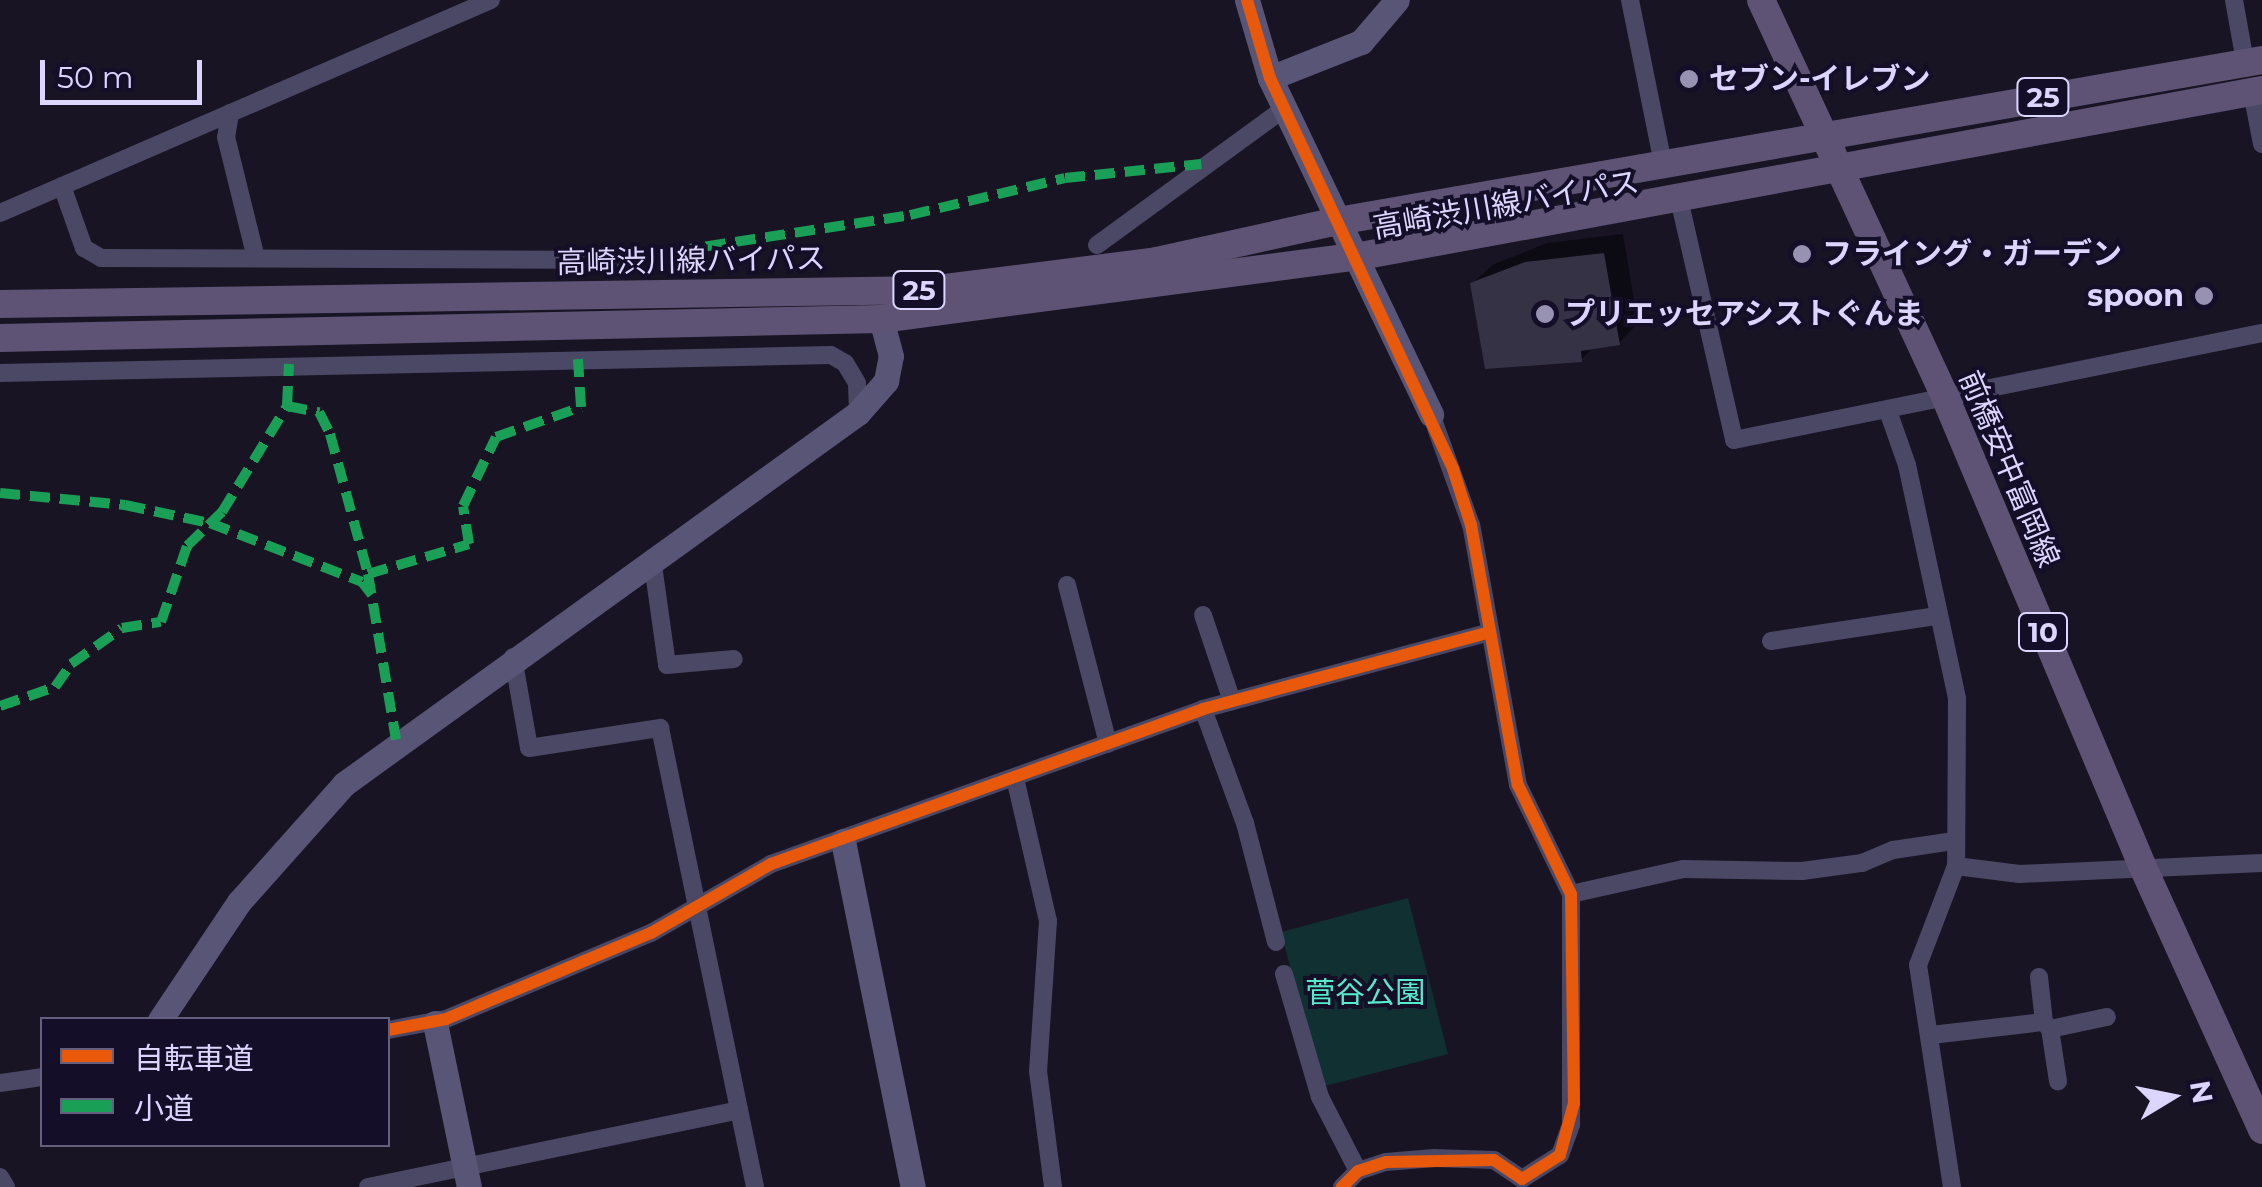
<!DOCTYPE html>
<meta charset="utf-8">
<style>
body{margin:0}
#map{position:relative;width:2262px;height:1187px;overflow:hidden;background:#181423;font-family:Montserrat,"Noto Sans JP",sans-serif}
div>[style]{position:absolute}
.green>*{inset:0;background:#113032}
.shadow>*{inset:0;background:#0007}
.building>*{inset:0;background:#363245}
.street>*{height:18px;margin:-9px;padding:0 9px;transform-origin:9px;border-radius:9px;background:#4a4864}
.secondary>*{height:25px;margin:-12.5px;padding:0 12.5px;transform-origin:12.5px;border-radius:12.5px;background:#595577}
.primary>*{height:28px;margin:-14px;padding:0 14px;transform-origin:14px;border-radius:14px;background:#5f5375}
.quiet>*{height:10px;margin-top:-5px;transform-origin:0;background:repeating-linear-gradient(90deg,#1a9f57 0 20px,transparent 0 30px)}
.cycleway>*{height:12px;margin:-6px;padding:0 6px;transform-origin:6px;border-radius:6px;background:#e8590c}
.dots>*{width:28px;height:28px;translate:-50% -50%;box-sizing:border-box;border:5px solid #140e29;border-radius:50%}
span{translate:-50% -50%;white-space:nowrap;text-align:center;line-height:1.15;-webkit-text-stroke:8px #140e29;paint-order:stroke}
.shield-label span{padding:2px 8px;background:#140e29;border:2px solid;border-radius:8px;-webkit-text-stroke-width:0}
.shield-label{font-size:28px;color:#dcd6ff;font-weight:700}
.poi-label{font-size:30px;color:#dcd6ff;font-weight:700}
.left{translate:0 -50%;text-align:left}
.right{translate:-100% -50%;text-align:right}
.street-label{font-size:30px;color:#dcd6ff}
.park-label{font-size:30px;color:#56ebcc}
.legend{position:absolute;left:40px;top:1017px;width:350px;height:130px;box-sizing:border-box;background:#140e29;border:2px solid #645e7f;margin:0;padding:12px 18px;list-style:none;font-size:30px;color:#dcd6ff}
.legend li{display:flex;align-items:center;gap:20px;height:50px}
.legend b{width:50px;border:2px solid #645e7f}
.north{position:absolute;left:2122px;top:1047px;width:100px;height:100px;-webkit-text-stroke:8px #140e29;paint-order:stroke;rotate:80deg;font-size:28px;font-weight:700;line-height:40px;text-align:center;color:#dcd6ff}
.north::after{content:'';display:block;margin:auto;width:35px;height:45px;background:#dcd6ff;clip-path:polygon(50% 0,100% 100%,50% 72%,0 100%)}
.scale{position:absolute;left:40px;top:60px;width:162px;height:45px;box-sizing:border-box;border:5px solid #dcd6ff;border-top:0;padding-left:12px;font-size:30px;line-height:35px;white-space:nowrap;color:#dcd6ff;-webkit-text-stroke:8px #140e29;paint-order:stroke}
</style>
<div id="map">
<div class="green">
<div style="clip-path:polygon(1408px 898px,1448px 1054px,1321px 1087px,1281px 932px)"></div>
</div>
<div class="shadow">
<div style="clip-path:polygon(1623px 234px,1638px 323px,1619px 343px,1594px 346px,1581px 360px,1472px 284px,1492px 265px,1547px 243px)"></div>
</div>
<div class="building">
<div style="clip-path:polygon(1604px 253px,1620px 345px,1581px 351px,1582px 362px,1485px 369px,1470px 283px,1525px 262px)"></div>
</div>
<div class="street">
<div style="left:1630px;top:0;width:171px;rotate:78.6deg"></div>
<div style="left:2234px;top:0;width:63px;rotate:79.9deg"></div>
<div style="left:2252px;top:92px;width:53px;rotate:79.1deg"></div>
<div style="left:230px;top:113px;width:24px;rotate:99deg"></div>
<div style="left:226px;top:137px;width:121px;rotate:76.1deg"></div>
<div style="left:62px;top:186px;width:66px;rotate:70.5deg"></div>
<div style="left:84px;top:248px;width:20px;rotate:30deg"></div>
<div style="left:101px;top:258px;width:516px;rotate:0.22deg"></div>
<div style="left:1679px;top:199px;width:247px;rotate:77.1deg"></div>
<div style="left:1734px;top:440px;width:539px;rotate:-11.46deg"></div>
<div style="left:0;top:213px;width:535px;rotate:-23.45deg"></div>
<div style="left:1097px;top:245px;width:234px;rotate:-36.1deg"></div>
<div style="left:0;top:373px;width:831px;rotate:-1.24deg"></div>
<div style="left:831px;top:355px;width:16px;rotate:30deg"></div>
<div style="left:845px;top:363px;width:23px;rotate:59deg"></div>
<div style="left:857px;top:383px;width:30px;rotate:88deg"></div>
<div style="left:1888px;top:411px;width:57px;rotate:70.6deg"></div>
<div style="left:1907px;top:465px;width:239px;rotate:77.9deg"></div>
<div style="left:1957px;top:699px;width:167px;rotate:90.3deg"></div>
<div style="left:1956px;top:866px;width:106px;rotate:111deg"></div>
<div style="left:1918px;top:965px;width:225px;rotate:81.3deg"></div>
<div style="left:652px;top:558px;width:108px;rotate:82deg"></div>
<div style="left:667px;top:665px;width:67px;rotate:-5.1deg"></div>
<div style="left:1067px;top:585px;width:164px;rotate:75.5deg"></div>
<div style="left:1203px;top:615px;width:91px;rotate:71.4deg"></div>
<div style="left:1771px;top:641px;width:168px;rotate:-8.6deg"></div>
<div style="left:513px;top:657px;width:92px;rotate:80deg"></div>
<div style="left:529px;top:748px;width:133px;rotate:-8.7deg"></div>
<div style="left:660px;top:728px;width:469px;rotate:78.3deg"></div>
<div style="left:1203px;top:709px;width:121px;rotate:69.8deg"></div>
<div style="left:1245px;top:823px;width:123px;rotate:75.4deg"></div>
<div style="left:1015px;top:778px;width:147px;rotate:77deg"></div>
<div style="left:1048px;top:921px;width:150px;rotate:93.8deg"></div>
<div style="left:1038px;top:1071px;width:117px;rotate:82.6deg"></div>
<div style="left:1956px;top:866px;width:64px;rotate:7.2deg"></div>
<div style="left:2019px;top:874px;width:243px;rotate:-2.6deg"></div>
<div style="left:1571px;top:894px;width:115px;rotate:-12.6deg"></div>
<div style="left:1683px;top:869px;width:119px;rotate:1deg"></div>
<div style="left:1802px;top:871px;width:61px;rotate:-7.6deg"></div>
<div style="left:1862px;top:863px;width:34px;rotate:-23deg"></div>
<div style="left:1893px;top:850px;width:62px;rotate:-8.4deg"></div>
<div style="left:1284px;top:974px;width:128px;rotate:73.7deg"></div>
<div style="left:1320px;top:1097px;width:83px;rotate:62.8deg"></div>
<div style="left:2039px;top:977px;width:45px;rotate:83.7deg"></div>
<div style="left:2050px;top:1029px;width:53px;rotate:81.3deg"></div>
<div style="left:388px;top:1030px;width:59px;rotate:-10.7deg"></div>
<div style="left:446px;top:1019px;width:222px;rotate:-22.8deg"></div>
<div style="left:651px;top:933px;width:138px;rotate:-29.9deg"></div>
<div style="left:771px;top:864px;width:459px;rotate:-19.7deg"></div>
<div style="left:1203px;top:709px;width:297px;rotate:-15deg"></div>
<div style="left:1931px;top:1035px;width:114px;rotate:-6.6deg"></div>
<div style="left:2044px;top:1022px;width:9px;rotate:49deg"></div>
<div style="left:2050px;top:1029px;width:58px;rotate:-11.9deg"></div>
<div style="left:0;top:1083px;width:42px;rotate:-8.1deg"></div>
<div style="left:0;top:1177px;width:12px;rotate:59deg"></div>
<div style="left:368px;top:1187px;width:379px;rotate:-11.7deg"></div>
<div style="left:1342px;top:1187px;width:23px;rotate:-45deg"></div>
<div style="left:1358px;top:1171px;width:29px;rotate:-18deg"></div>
<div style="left:1386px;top:1162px;width:48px;rotate:-4.8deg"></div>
<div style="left:1434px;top:1158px;width:60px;rotate:1.9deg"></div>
<div style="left:1494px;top:1160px;width:34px;rotate:34deg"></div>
<div style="left:1522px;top:1179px;width:45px;rotate:-32.3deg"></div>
<div style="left:1560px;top:1155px;width:32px;rotate:-70deg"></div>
<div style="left:1571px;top:1125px;width:231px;rotate:-90deg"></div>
<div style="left:1571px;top:894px;width:121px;rotate:-115.9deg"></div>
<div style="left:1518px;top:785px;width:264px;rotate:-100.2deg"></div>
<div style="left:1471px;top:525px;width:118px;rotate:-109.8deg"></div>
</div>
<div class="secondary">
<div style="left:1247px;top:0;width:81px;rotate:73.6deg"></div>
<div style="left:1270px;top:78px;width:373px;rotate:64.4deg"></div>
<div style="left:1270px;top:78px;width:98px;rotate:-21.6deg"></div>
<div style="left:1361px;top:42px;width:55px;rotate:-49.4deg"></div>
<div style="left:843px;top:841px;width:353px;rotate:78.6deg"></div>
<div style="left:160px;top:1020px;width:142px;rotate:-56.2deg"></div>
<div style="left:239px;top:902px;width:158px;rotate:-48.3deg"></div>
<div style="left:344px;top:784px;width:634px;rotate:-35.82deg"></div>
<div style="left:858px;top:413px;width:43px;rotate:-48.8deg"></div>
<div style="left:886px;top:381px;width:25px;rotate:-79deg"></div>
<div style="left:891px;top:356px;width:38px;rotate:-105deg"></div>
<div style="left:435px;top:1023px;width:167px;rotate:78.3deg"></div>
</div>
<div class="primary">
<div style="left:1761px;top:0;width:440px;rotate:65.1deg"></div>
<div style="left:1946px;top:399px;width:506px;rotate:67.19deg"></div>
<div style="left:2142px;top:865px;width:291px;rotate:65.6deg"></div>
<div style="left:0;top:304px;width:929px;rotate:-0.86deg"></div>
<div style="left:929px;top:290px;width:230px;rotate:-7.2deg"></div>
<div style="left:1157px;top:261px;width:185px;rotate:-12.5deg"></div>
<div style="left:1338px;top:221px;width:938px;rotate:-9.88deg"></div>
<div style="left:0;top:338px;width:881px;rotate:-1.24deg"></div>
<div style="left:881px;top:319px;width:478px;rotate:-7.5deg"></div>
<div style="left:1355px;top:257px;width:922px;rotate:-10.43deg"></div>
</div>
<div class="quiet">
<div style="left:617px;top:260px;width:296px;rotate:-8.7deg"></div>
<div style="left:910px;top:215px;width:159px;rotate:-13.4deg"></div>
<div style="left:1065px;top:178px;width:137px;rotate:-5.9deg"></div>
<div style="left:287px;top:406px;width:33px;rotate:11deg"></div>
<div style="left:319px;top:412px;width:25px;rotate:63deg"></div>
<div style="left:330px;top:434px;width:145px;rotate:74.8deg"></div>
<div style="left:368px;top:574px;width:168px;rotate:80.4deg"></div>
<div style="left:0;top:493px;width:126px;rotate:5.5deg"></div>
<div style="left:125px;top:505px;width:87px;rotate:12deg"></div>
<div style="left:210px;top:523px;width:163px;rotate:21.2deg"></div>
<div style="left:362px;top:582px;width:16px;rotate:52deg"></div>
<div style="left:368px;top:574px;width:105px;rotate:-16.5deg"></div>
<div style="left:469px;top:544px;width:38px;rotate:-99deg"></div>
<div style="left:463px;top:506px;width:76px;rotate:-64.4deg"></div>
<div style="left:496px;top:437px;width:90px;rotate:-19.4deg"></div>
<div style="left:581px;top:407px;width:48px;rotate:-93.6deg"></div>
<div style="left:0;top:706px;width:58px;rotate:-19.1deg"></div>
<div style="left:55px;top:687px;width:28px;rotate:-55deg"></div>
<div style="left:71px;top:664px;width:62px;rotate:-35.2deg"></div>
<div style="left:122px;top:628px;width:39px;rotate:-9deg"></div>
<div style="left:161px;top:622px;width:80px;rotate:-71.1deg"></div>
<div style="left:187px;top:546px;width:49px;rotate:-44.2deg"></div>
<div style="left:222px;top:512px;width:124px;rotate:-58.5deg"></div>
<div style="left:287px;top:406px;width:42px;rotate:-87.3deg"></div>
</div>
<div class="cycleway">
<div style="left:1247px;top:0;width:81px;rotate:73.6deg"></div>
<div style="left:1270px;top:78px;width:432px;rotate:64.9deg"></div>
<div style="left:1453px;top:469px;width:59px;rotate:72.2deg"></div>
<div style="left:1471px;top:525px;width:264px;rotate:79.8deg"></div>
<div style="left:1518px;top:785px;width:121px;rotate:64.1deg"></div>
<div style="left:1571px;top:894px;width:209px;rotate:89.2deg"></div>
<div style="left:1574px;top:1103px;width:54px;rotate:105.1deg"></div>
<div style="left:1560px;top:1155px;width:45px;rotate:147.7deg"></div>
<div style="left:1522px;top:1179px;width:34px;rotate:-146deg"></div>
<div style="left:1494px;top:1160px;width:108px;rotate:178.9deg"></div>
<div style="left:1386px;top:1162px;width:29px;rotate:162deg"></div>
<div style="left:1358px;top:1171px;width:23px;rotate:135deg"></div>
<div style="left:388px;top:1030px;width:59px;rotate:-10.7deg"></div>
<div style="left:446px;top:1019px;width:222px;rotate:-22.8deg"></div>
<div style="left:651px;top:933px;width:138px;rotate:-29.9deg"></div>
<div style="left:771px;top:864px;width:459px;rotate:-19.7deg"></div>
<div style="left:1203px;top:709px;width:297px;rotate:-15deg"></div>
</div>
<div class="dots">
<div style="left:1689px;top:79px;background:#9792b2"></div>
<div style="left:1802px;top:254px;background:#9792b2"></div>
<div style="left:2204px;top:296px;background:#9792b2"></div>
<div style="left:1545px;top:314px;background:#9792b2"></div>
</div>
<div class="shield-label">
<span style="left:2043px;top:97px">25</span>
<span style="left:919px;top:290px">25</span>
<span style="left:2043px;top:632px">10</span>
</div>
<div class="poi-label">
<span class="left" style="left:1709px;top:79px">セブン-イレブン</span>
<span class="left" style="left:1822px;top:254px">フライング・ガーデン</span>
<span class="right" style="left:2184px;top:296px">spoon</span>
<span class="left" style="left:1565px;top:314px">プリエッセアシストぐんま</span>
</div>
<div class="street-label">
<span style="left:1506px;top:205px;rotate:-10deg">高崎渋川線バイパス</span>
<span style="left:691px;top:261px;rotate:-1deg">高崎渋川線バイパス</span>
<span style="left:2009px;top:469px;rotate:67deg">前橋安中富岡線</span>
</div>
<div class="park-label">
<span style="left:1365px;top:993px">菅谷公園</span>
</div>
<ul class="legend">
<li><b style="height:12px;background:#e8590c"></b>自転車道</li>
<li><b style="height:12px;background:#1a9f57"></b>小道</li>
</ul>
<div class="north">N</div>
<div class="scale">50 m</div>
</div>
